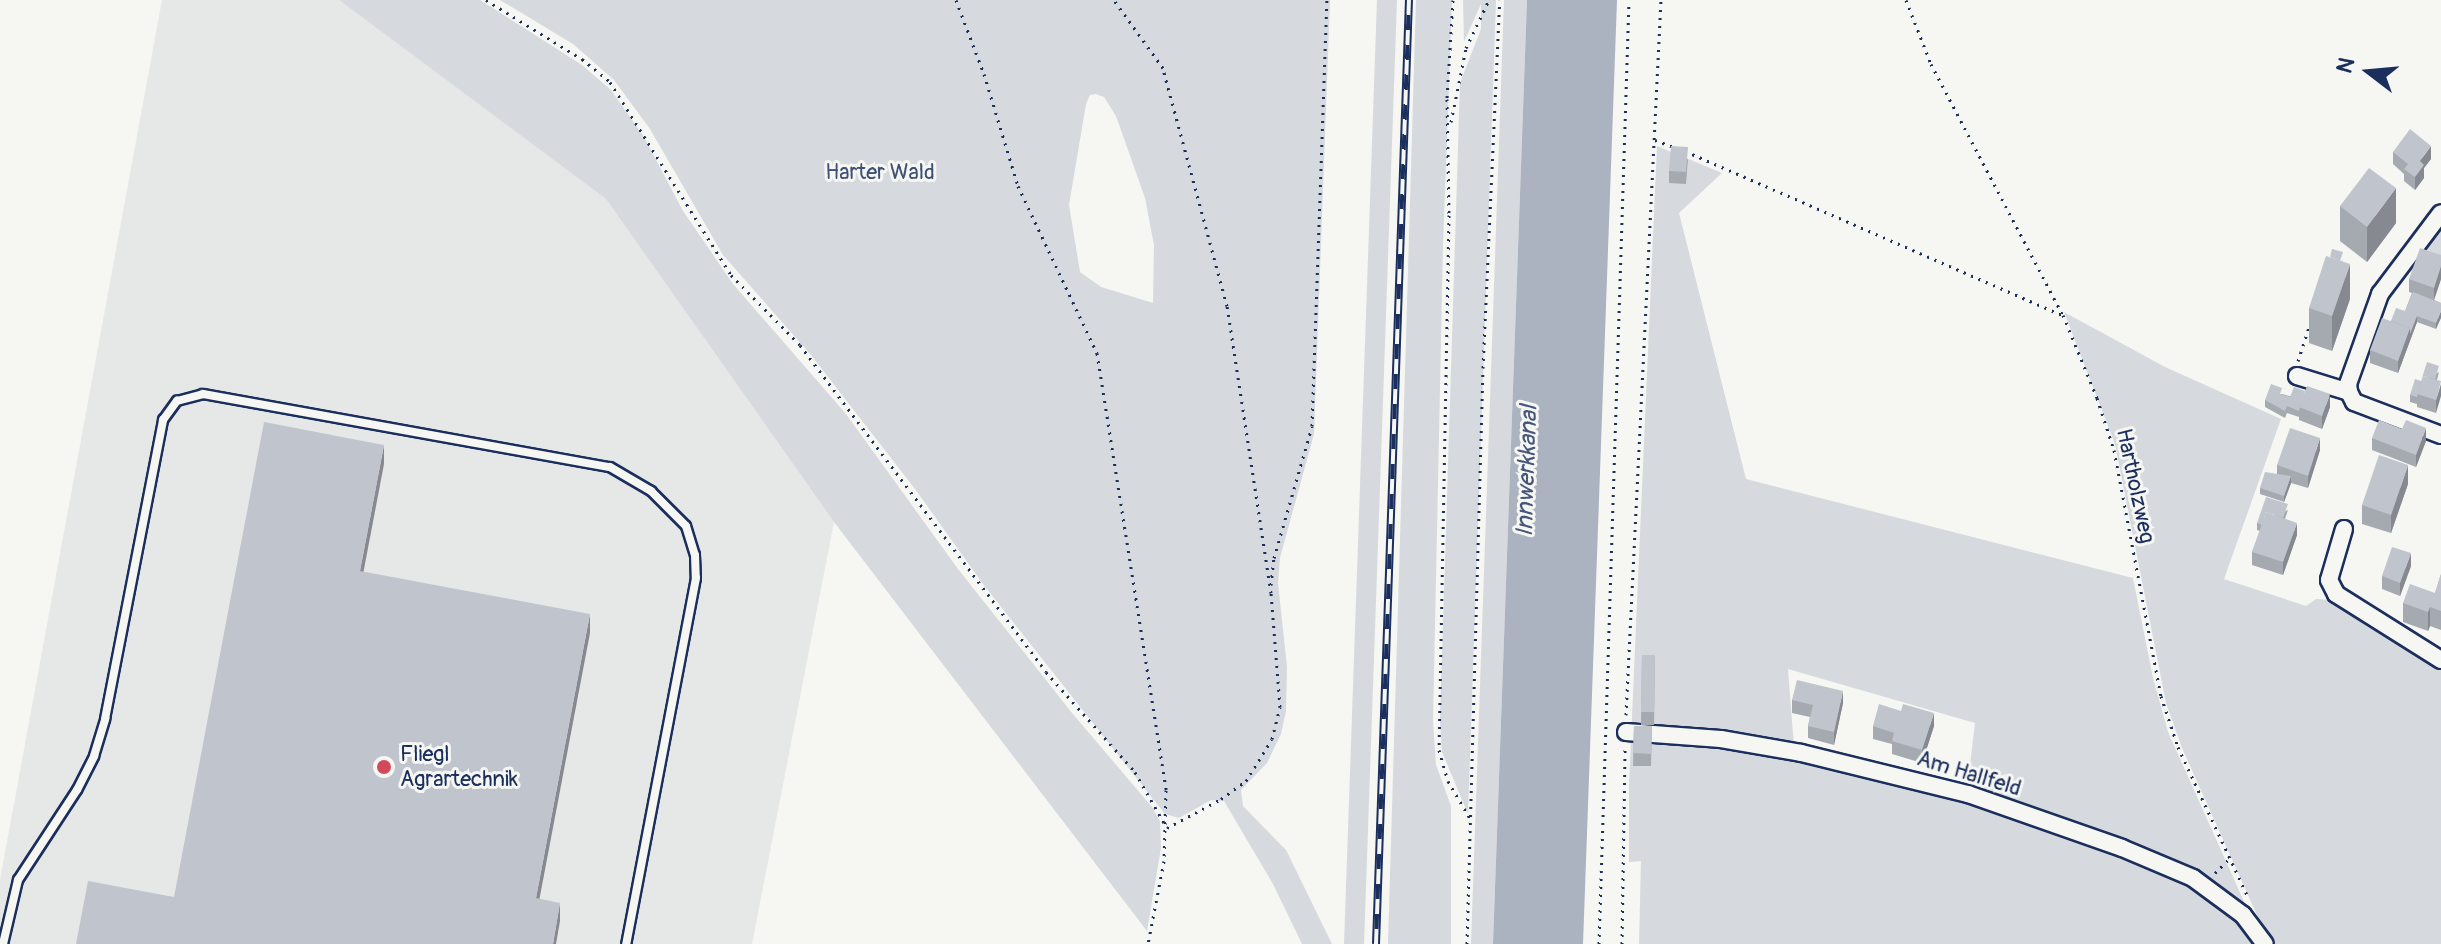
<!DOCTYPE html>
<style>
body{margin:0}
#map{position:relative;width:2441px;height:944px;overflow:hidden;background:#f6f6f2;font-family:Pangolin,sans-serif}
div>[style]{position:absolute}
.built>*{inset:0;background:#e6e7e7}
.green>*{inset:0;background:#d6d9dd}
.water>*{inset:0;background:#abb2c0}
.path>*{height:3px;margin-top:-1.5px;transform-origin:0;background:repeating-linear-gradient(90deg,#1b2f5e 0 2px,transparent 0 8px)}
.roads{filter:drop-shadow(2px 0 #1b2f5e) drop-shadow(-2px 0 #1b2f5e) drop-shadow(0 2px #1b2f5e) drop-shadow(0 -2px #1b2f5e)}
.lane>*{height:8px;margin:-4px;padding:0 4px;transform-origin:4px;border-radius:4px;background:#f6f6f2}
.street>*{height:16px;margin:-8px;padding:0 8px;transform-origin:8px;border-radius:8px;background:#f6f6f2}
.rail>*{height:8px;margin-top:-4px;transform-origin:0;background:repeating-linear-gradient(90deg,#f6f6f2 0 15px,#1b2f5e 0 30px);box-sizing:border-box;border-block:2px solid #1b2f5e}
.wall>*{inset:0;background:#a5a9b0}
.shaded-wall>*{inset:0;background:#868990}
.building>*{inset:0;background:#c0c4cd}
.dots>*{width:22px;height:22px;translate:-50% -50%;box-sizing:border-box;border:4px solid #f6f6f2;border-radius:50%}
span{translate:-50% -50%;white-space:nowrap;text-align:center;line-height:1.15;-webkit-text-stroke:6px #f6f6f2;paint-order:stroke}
.park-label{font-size:22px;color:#405177}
.street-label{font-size:22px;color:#1b2f5e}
.poi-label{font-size:22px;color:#1b2f5e}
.left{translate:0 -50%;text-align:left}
.water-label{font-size:24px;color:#46567b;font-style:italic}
.north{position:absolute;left:2329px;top:32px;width:80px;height:80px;-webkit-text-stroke:6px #f6f6f2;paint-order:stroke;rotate:286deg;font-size:22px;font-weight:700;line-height:32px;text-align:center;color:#1b2f5e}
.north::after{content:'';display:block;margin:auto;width:28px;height:36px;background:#1b2f5e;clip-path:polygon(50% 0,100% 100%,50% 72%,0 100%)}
</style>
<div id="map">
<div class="built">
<div style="clip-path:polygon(162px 0,339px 0,606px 199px,834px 522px,752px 944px,0 944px,0 880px)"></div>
</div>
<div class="green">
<div style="clip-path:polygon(339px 0,480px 0,582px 65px,611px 90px,644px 137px,683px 211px,733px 284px,846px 414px,958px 569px,1072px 713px,1152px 807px,1160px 821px,1161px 848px,1147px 931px,834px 522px,606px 199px)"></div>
<div style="clip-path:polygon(evenodd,500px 0,1330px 0,1314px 434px,1280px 558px,1278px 583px,1287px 667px,1286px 711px,1281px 734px,1267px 763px,1241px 790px,1243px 806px,1286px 850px,1332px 944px,1302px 944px,1273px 884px,1224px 801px,1211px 800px,1179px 818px,1165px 814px,983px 584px,915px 489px,811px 355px,723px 255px,650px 129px,614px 80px,573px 44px,500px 0,1096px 94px,1104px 97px,1116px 116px,1145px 198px,1154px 245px,1153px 303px,1101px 287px,1080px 272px,1069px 205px,1086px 104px,1090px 95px,1096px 94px)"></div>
<div style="clip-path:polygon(1377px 0,1397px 0,1364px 944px,1344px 944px)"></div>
<div style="clip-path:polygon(1416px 0,1452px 0,1443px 245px,1433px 721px,1436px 765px,1451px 806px,1451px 944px,1388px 944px)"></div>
<div style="clip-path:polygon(1463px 0,1496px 0,1468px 814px,1442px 752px,1440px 720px,1460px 83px,1481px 29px,1481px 4px,1464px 42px)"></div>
<div style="clip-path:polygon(1504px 0,1527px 0,1493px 944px,1471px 944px)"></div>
<div style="clip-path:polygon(1657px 146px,1722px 173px,1679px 213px,1746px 479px,2133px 578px,2153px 678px,2168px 732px,2250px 915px,2213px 885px,1967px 790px,1975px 723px,1788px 669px,1794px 747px,2009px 812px,2191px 882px,2247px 929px,2258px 944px,1639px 944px,1641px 861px,1629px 862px,1629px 785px)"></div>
<div style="clip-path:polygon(2441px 223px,2441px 256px,2421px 248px)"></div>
<div style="clip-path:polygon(2064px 312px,2165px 367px,2281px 419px,2224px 579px,2306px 606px,2316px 599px,2333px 600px,2441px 666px,2441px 944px,2270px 944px,2182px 748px,2166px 703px,2115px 444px)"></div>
</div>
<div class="water">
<div style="clip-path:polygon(1527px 0,1617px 0,1583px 944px,1493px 944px)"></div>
</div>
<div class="path">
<div style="left:486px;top:0;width:113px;rotate:31.6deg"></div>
<div style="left:582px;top:59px;width:36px;rotate:39deg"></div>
<div style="left:610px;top:82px;width:228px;rotate:57.9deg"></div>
<div style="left:731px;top:275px;width:98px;rotate:45.4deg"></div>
<div style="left:800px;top:345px;width:409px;rotate:53deg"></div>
<div style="left:1046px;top:672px;width:134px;rotate:48.3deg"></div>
<div style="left:1135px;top:772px;width:64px;rotate:60.3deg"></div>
<div style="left:1167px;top:828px;width:61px;rotate:-28.2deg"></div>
<div style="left:1221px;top:799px;width:31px;rotate:-36deg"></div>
<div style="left:1246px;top:781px;width:49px;rotate:-58.2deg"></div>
<div style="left:1272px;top:739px;width:33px;rotate:-76deg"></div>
<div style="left:1280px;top:707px;width:114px;rotate:-94.5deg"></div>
<div style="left:1271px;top:593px;width:290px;rotate:-98.7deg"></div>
<div style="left:1227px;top:306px;width:246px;rotate:-105.1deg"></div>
<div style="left:1163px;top:68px;width:84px;rotate:-125.8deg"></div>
<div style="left:956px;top:0;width:79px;rotate:69.3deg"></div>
<div style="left:984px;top:74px;width:117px;rotate:73.1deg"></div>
<div style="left:1018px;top:186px;width:185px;rotate:64.7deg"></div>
<div style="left:1097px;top:353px;width:442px;rotate:81deg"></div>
<div style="left:1166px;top:790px;width:71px;rotate:91.6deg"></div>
<div style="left:1164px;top:861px;width:85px;rotate:100.9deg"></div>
<div style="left:1453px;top:0;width:99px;rotate:93.5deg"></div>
<div style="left:1447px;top:99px;width:116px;rotate:89deg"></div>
<div style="left:1449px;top:215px;width:535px;rotate:91.07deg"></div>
<div style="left:1439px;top:750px;width:32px;rotate:74deg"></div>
<div style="left:1448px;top:781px;width:45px;rotate:59.5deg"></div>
<div style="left:1906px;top:0;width:69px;rotate:68.7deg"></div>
<div style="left:1931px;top:64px;width:284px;rotate:62.3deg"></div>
<div style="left:2063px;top:315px;width:90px;rotate:67.7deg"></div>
<div style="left:2097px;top:398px;width:55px;rotate:71.9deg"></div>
<div style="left:2114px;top:450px;width:250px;rotate:79.2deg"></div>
<div style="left:2161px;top:696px;width:54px;rotate:71.6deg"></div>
<div style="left:2178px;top:747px;width:163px;rotate:65deg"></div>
<div style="left:1451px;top:122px;width:76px;rotate:-78.5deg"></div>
<div style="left:1466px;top:48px;width:53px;rotate:-64.4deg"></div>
<div style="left:1655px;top:140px;width:20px;rotate:20deg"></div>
<div style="left:1685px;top:151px;width:412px;rotate:23.5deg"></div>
<div style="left:2298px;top:361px;width:40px;rotate:-72deg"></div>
<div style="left:1271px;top:585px;width:27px;rotate:-84deg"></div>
<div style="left:1274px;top:558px;width:137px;rotate:-73.9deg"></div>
<div style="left:1312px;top:426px;width:426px;rotate:-88deg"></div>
<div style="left:1626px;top:715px;width:716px;rotate:-87.2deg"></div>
<div style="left:2215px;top:873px;width:20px;rotate:-45deg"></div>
<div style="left:1467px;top:944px;width:576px;rotate:-88.41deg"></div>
<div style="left:1483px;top:368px;width:368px;rotate:-87.4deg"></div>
<div style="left:1599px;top:944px;width:944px;rotate:-88.18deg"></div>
<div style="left:1622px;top:944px;width:197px;rotate:-89.1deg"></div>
</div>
<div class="roads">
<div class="lane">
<div style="left:3px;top:944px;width:66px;rotate:-76.8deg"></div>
<div style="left:18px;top:880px;width:108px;rotate:-56.8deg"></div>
<div style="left:77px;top:790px;width:38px;rotate:-63deg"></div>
<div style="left:94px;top:756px;width:39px;rotate:-73deg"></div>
<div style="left:105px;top:719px;width:305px;rotate:-79deg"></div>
<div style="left:163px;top:420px;width:24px;rotate:-54deg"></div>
<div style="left:177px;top:401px;width:27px;rotate:-15deg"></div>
<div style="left:203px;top:394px;width:413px;rotate:10.2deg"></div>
<div style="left:610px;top:467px;width:48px;rotate:30.3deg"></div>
<div style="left:651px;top:491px;width:49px;rotate:45deg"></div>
<div style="left:686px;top:526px;width:30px;rotate:73deg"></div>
<div style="left:695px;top:555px;width:23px;rotate:88deg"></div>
<div style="left:696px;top:578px;width:373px;rotate:100.8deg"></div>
</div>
<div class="street">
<div style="left:2297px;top:376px;width:54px;rotate:17.1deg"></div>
<div style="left:2349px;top:392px;width:11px;rotate:63deg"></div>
<div style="left:2354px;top:402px;width:93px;rotate:20.8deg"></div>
<div style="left:2349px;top:392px;width:8px;rotate:-97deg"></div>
<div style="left:2348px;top:384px;width:96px;rotate:-70.4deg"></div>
<div style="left:2380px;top:294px;width:101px;rotate:-53deg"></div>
<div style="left:2344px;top:529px;width:53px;rotate:106.4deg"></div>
<div style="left:2329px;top:580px;width:16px;rotate:63deg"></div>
<div style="left:2336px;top:594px;width:124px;rotate:32.2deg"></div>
<div style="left:1626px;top:732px;width:95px;rotate:4.2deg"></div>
<div style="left:1721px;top:739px;width:81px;rotate:9.9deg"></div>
<div style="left:1801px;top:753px;width:172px;rotate:13.8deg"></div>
<div style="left:1968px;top:794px;width:163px;rotate:19.3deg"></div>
<div style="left:2122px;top:848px;width:77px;rotate:22.9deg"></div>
<div style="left:2193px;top:878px;width:62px;rotate:36.5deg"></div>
<div style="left:2243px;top:915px;width:36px;rotate:53deg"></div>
</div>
</div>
<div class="rail">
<div style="left:1376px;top:944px;width:945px;rotate:-88deg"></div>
</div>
<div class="wall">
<div style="clip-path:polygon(2393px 152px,2431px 159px,2424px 168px,2424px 178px,2415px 190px,2404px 181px,2404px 174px,2393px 164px)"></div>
<div style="clip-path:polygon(1688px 159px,1686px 184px,1669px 183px,1669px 171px)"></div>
<div style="clip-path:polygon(2340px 206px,2396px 223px,2367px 262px,2340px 241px)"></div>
<div style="clip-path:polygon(2441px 255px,2441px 279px,2434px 300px,2441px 303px,2436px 329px,2417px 322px,2398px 373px,2370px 363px,2370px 350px,2391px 321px,2405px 311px,2412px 293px,2409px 292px,2409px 279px)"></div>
<div style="clip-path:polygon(2343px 259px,2342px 261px,2350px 299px,2332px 351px,2309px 343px,2309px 308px)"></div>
<div style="clip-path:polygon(2439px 372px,2437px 380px,2436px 413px,2417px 407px,2417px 404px,2410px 402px,2410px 395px,2421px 381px)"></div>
<div style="clip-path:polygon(2282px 394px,2330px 407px,2322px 429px,2299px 420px,2299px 417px,2287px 413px,2285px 418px,2265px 407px,2265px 400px)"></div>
<div style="clip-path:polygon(2372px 438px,2426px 441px,2416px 467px,2372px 450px)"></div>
<div style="clip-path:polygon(2320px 450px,2308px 488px,2291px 483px,2284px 502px,2260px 494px,2260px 488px,2277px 474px,2277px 465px)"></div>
<div style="clip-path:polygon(2408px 484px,2391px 533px,2362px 524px,2362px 505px)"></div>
<div style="clip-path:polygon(2288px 510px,2285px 519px,2297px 535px,2283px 575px,2252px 565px,2252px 552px,2260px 531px,2257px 530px,2257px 523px)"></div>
<div style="clip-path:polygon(2411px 566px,2400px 596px,2382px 589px,2382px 576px)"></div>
<div style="clip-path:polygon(2441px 574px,2441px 630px,2430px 626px,2428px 631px,2403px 622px,2403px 603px,2435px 593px)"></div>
<div style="clip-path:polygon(1642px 655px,1655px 655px,1654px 725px,1641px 725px)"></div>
<div style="clip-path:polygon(1792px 700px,1843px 703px,1834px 745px,1808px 738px,1808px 726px,1810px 717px,1792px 713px)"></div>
<div style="clip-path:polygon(1634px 726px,1652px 726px,1651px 766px,1633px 766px)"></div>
<div style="clip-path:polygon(1873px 726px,1934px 726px,1922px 763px,1892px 754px,1892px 744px,1873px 739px)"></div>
</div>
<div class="shaded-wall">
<div style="clip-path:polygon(2431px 146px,2431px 159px,2424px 168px,2424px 178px,2415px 190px,2415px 177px,2420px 161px)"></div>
<div style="clip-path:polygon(2396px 188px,2396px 223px,2367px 262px,2367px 227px)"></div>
<div style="clip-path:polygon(2350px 264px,2350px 299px,2332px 351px,2332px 316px)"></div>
<div style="clip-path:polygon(2441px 266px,2441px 279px,2434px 300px,2434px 288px)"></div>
<div style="clip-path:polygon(2441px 311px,2441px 318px,2436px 329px,2436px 323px)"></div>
<div style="clip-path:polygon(2417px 316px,2417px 322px,2398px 373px,2398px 361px,2410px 328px)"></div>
<div style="clip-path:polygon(2441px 384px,2441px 396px,2436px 413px,2436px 400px)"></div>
<div style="clip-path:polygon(2330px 394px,2330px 407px,2322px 429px,2322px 416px)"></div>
<div style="clip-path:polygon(2426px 428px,2426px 441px,2416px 467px,2416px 455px)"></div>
<div style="clip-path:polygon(2320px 438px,2320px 450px,2308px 488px,2308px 476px)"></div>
<div style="clip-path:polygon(384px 445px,384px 464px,360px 590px,360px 571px)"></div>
<div style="clip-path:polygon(2408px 465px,2408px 484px,2391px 533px,2391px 515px)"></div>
<div style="clip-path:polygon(2291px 476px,2291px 483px,2284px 502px,2284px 496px)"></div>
<div style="clip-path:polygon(2297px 523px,2297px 535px,2283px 575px,2283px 562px)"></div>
<div style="clip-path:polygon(2411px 553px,2411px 566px,2400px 596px,2400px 583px)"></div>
<div style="clip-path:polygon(2430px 607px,2430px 626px,2428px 631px,2428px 612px)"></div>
<div style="clip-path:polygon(590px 614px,590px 633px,536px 917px,536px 898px)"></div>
<div style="clip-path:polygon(1843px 691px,1843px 703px,1834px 745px,1834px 732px)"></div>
<div style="clip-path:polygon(1934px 713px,1934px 726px,1922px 763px,1922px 750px)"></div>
<div style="clip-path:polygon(560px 903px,560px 921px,556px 944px,553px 944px)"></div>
</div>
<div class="building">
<div style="clip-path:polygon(2410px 129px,2431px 146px,2420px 161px,2424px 165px,2415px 177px,2404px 169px,2408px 164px,2393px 152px)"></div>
<div style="clip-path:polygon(1671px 146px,1688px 147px,1686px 172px,1669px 171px)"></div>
<div style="clip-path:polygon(2369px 168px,2396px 188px,2367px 227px,2340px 206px)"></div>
<div style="clip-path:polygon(2420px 248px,2441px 255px,2441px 266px,2434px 288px,2409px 279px)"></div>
<div style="clip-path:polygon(2332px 249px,2343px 252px,2340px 261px,2330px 257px)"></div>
<div style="clip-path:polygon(2326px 256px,2350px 264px,2332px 316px,2309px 308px)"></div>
<div style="clip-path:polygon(2413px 292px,2441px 303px,2441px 311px,2436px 323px,2417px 316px,2410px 334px,2410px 328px,2391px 321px,2396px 308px,2405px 311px)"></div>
<div style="clip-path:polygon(2382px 318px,2410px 328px,2398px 361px,2370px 350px)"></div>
<div style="clip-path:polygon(2427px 362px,2439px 366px,2435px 379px,2423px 376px,2421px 381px)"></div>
<div style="clip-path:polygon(2423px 376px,2441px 381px,2436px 400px,2417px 394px)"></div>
<div style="clip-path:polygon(2415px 379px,2421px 381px,2417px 397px,2410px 395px)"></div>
<div style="clip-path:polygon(2271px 384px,2282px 388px,2280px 394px,2290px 397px,2294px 387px,2305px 391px,2299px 411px,2287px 406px,2285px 411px,2265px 400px)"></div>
<div style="clip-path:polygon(2307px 386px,2330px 394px,2322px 416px,2299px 407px)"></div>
<div style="clip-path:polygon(2379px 420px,2402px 429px,2406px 420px,2426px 428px,2416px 455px,2372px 438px)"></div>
<div style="clip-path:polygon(264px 422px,384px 445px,360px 571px,590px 614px,536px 898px,560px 903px,553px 944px,76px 944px,88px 881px,174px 897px)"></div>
<div style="clip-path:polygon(2290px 428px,2320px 438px,2308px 476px,2277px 465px)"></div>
<div style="clip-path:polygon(2379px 455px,2408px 465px,2391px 515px,2362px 505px)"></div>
<div style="clip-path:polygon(2265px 472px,2291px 476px,2284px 496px,2260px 488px)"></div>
<div style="clip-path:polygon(2266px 497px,2288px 504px,2283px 518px,2266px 512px,2262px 525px,2257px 523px)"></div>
<div style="clip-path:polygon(2266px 512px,2297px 523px,2283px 562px,2252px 552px)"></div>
<div style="clip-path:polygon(2392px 547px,2411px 553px,2400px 583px,2382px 576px)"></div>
<div style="clip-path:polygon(2441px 574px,2441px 611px,2430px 607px,2428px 612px,2403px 603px,2410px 584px,2435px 593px)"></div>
<div style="clip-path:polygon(1642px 655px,1655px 655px,1654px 712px,1641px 712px)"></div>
<div style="clip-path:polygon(1797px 680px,1843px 691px,1834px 732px,1808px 726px,1813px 705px,1792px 700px)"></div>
<div style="clip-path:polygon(1879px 704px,1901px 711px,1903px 704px,1934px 713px,1922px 750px,1892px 741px,1894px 733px,1873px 726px)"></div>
<div style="clip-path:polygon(1634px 726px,1652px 726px,1651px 754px,1633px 753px)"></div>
</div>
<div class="dots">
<div style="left:384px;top:767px;background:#d1495b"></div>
</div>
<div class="park-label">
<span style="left:880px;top:173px">Harter Wald</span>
</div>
<div class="street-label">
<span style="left:2135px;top:486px;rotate:78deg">Hartholzweg</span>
<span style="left:1969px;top:774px;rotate:17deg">Am Hallfeld</span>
</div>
<div class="poi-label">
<span class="left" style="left:400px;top:767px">Fliegl<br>Agrartechnik</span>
</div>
<div class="water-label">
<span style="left:1527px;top:471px;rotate:-88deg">Innwerkkanal</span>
</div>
<div class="north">N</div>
</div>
